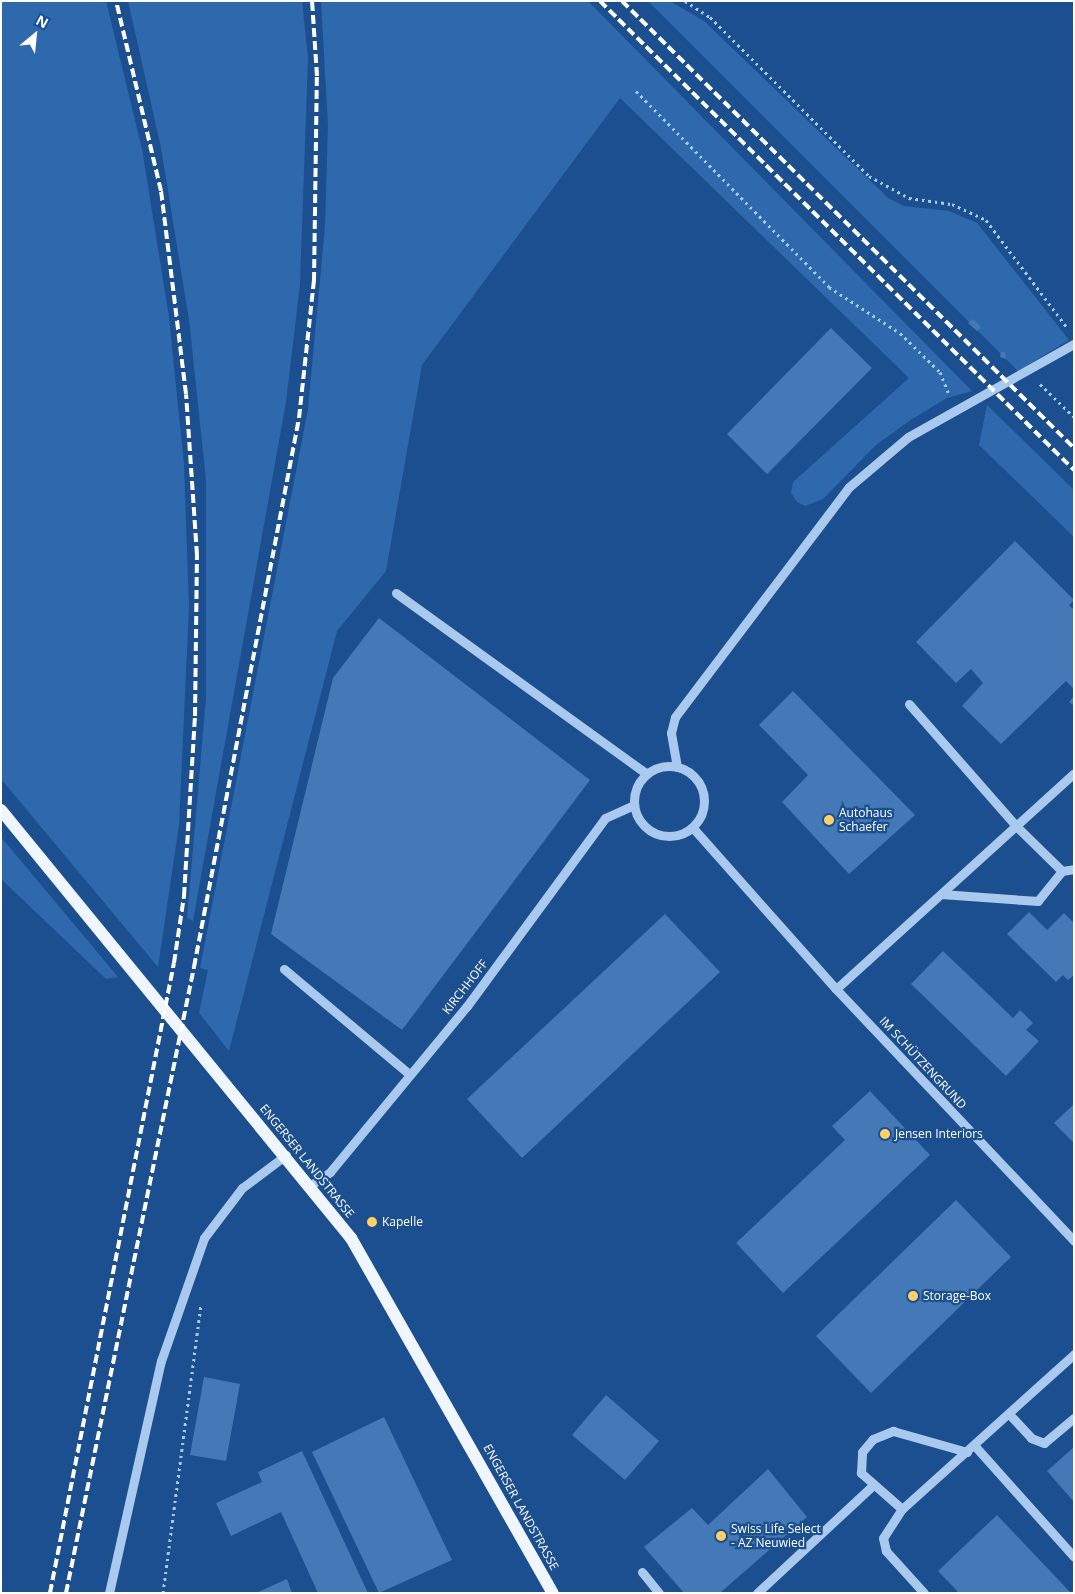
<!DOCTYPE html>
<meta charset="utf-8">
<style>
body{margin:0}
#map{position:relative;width:1075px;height:1594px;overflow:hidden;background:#1b4f8f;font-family:"Open Sans",sans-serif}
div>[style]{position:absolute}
.green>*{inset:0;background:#2e69ad}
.building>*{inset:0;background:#4478b7}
.path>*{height:3px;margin-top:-1.5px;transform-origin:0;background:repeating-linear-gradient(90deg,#a9c9ee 0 2.5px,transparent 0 6.5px)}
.minor>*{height:9px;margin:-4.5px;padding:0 4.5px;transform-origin:4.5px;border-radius:4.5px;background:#a9c9ee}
.minor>.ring{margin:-4.5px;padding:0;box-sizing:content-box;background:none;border:9px solid #a9c9ee;border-radius:50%}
.major>*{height:12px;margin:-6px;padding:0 6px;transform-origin:6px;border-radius:6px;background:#f0f6ff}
.rail>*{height:4px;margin-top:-2px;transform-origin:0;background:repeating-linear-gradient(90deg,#fff 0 9px,transparent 0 13px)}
.dots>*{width:14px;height:14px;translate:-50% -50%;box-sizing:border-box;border:2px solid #1b4f8f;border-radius:50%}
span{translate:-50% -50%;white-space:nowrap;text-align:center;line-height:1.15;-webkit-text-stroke:4.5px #1b4f8f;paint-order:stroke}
.poi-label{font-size:12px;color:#fff}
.left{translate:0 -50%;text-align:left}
.street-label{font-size:12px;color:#fff}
.frame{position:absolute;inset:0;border:2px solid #fff;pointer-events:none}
.north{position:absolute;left:10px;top:10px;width:50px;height:50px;-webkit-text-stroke:4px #1b4f8f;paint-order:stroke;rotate:28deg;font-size:14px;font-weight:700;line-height:20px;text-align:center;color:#fff}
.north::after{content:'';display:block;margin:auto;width:18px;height:22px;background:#fff;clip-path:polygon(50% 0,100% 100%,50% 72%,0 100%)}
</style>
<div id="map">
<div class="green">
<div style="clip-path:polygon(1px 1px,106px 1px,142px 149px,169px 317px,184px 465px,189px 607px,179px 825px,158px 967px,1px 779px)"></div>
<div style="clip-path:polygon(128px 1px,302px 1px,308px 58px,300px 284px,286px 402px,193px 921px,187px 918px,206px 698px,206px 480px,189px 320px,161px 148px)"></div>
<div style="clip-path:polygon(321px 1px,588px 1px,972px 391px,947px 398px,912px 419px,876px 445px,823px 499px,805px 506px,797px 502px,791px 493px,793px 482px,909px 378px,620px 98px,422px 365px,386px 571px,337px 631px,229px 1051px,199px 1013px,208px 970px,200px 968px,308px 409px,325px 226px,328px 125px)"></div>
<div style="clip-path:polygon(648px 1px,670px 1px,704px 21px,888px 198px,904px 206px,949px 211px,977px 223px,1069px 340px,1018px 371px)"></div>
<div style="clip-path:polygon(987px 405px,1074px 490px,1074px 537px,979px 445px)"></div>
<div style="clip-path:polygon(1px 837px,118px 977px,106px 979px,1px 879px)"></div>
</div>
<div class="building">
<div style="clip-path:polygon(973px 319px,981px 327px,977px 331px,968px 323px)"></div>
<div style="clip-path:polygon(831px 328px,872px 368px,767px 474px,727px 434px)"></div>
<div style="clip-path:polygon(1001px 352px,1005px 352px,1006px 359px,1000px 357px)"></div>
<div style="clip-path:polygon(1015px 541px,1074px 600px,1069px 605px,1074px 610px,1074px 689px,1066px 681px,1001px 744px,962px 706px,983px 683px,971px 669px,956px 683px,916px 642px)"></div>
<div style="clip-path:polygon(379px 618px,590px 780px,402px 1030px,271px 934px,333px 678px)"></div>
<div style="clip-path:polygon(793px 691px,915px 815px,849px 874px,782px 802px,808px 775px,759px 725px)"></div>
<div style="clip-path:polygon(1074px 696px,1074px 706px,1069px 702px)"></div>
<div style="clip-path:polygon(1029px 912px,1047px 930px,1064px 913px,1074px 923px,1074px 975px,1068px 980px,1063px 975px,1056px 982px,1007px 934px)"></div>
<div style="clip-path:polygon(665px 914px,720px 972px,522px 1158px,467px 1099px)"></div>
<div style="clip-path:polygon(943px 951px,1013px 1018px,1020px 1010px,1033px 1023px,1026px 1030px,1039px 1041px,1006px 1076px,911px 984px)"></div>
<div style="clip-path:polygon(870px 1091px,930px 1155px,783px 1293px,736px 1243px,845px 1140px,832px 1126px)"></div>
<div style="clip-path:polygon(1074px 1104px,1074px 1143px,1054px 1123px)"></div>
<div style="clip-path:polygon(956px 1200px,1011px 1257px,871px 1393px,816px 1336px)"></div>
<div style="clip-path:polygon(204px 1377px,240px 1384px,226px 1461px,190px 1455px)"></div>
<div style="clip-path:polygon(606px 1395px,659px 1441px,625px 1480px,572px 1435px)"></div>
<div style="clip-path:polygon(384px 1417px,452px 1560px,379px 1593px,312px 1452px)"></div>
<div style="clip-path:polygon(1074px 1447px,1074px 1502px,1047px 1471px)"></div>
<div style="clip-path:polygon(302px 1451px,368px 1593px,318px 1593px,281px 1512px,231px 1536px,216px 1503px,262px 1482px,258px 1472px)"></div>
<div style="clip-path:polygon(768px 1469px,807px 1517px,720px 1593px,684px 1593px,644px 1547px,692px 1508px,708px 1525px)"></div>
<div style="clip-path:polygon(997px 1515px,1071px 1593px,959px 1593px,938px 1571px)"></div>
<div style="clip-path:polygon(287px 1579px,292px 1593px,256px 1593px)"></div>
</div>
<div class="path">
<div style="left:685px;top:1px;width:30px;rotate:33deg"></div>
<div style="left:710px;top:17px;width:225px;rotate:45deg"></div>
<div style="left:869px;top:176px;width:46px;rotate:28.8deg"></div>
<div style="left:909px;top:198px;width:43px;rotate:7.9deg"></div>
<div style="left:952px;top:204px;width:38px;rotate:25deg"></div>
<div style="left:986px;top:220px;width:136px;rotate:53deg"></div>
<div style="left:636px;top:91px;width:275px;rotate:45.4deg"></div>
<div style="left:829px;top:287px;width:85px;rotate:32.9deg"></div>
<div style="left:900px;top:333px;width:56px;rotate:44.3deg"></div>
<div style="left:940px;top:372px;width:24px;rotate:68deg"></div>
<div style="left:1040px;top:384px;width:47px;rotate:44.1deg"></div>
<div style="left:163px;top:1593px;width:290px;rotate:-82.5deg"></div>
</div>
<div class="minor">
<div style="left:396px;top:593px;width:309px;rotate:35.8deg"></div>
<div style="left:909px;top:704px;width:162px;rotate:48.7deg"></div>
<div style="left:1016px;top:826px;width:64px;rotate:44.4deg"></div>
<div style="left:1062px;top:871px;width:38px;rotate:129deg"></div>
<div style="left:1038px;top:901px;width:97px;rotate:-175.9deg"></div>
<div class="ring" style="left:634px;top:766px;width:61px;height:61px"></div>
<div style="left:677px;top:767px;width:35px;rotate:-100deg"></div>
<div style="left:671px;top:733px;width:16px;rotate:-76deg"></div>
<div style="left:675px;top:717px;width:288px;rotate:-52.9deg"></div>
<div style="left:849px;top:487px;width:77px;rotate:-40.3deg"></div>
<div style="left:908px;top:437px;width:190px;rotate:-29.3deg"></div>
<div style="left:693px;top:828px;width:215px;rotate:48.4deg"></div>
<div style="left:836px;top:989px;width:347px;rotate:46.6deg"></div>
<div style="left:1062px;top:871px;width:12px;rotate:-9deg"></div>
<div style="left:284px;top:969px;width:163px;rotate:40deg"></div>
<div style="left:836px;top:989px;width:321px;rotate:-42.2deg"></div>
<div style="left:311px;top:1185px;width:23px;rotate:-34deg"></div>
<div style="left:330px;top:1172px;width:215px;rotate:-50.5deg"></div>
<div style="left:467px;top:1006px;width:233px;rotate:-53.7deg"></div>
<div style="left:605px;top:818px;width:32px;rotate:-24deg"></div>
<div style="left:1009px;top:1414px;width:33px;rotate:47deg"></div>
<div style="left:1031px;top:1438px;width:14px;rotate:21deg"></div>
<div style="left:1044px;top:1443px;width:39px;rotate:-40deg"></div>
<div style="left:974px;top:1445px;width:150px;rotate:48.2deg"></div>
<div style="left:902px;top:1509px;width:55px;rotate:-138.7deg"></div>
<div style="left:861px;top:1473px;width:21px;rotate:-87deg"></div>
<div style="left:862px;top:1452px;width:17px;rotate:-50deg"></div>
<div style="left:873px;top:1439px;width:22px;rotate:-22deg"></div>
<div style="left:893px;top:1431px;width:77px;rotate:15.8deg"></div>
<div style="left:642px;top:1572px;width:27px;rotate:51deg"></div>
<div style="left:109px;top:1593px;width:238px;rotate:-77.4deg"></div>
<div style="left:161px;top:1361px;width:130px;rotate:-70.7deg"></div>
<div style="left:204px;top:1238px;width:63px;rotate:-52.8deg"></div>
<div style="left:242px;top:1188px;width:55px;rotate:-36.9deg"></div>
<div style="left:757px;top:1593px;width:157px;rotate:-42.9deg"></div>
<div style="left:924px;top:1593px;width:57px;rotate:-132.1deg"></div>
<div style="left:886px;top:1551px;width:13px;rotate:-103deg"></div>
<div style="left:883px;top:1538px;width:35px;rotate:-57deg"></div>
<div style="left:902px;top:1509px;width:232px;rotate:-42deg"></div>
</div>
<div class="major">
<div style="left:1px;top:810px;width:553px;rotate:50.73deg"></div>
<div style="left:351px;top:1238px;width:408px;rotate:60.4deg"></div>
</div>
<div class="rail">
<div style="left:600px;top:1px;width:667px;rotate:44.7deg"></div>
<div style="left:622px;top:1px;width:636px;rotate:44.68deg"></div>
<div style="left:50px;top:1593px;width:642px;rotate:-78.87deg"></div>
<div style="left:174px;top:963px;width:68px;rotate:-81.5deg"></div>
<div style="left:184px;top:896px;width:180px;rotate:-86.5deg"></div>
<div style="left:195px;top:716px;width:161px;rotate:-89.3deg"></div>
<div style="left:197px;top:555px;width:161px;rotate:-93.9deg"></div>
<div style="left:186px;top:394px;width:205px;rotate:-97deg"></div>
<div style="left:161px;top:191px;width:195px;rotate:-103.3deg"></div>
<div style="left:66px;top:1593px;width:639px;rotate:-78.44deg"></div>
<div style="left:194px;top:967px;width:559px;rotate:-79.17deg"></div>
<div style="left:299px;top:418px;width:138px;rotate:-83.8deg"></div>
<div style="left:314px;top:281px;width:205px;rotate:-89.2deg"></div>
<div style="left:317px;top:76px;width:75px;rotate:-93.8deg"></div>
</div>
<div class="dots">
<div style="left:829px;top:820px;background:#ffd166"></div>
<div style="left:885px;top:1134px;background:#ffd166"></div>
<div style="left:372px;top:1222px;background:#ffd166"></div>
<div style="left:913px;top:1296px;background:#ffd166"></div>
<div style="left:721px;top:1536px;background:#ffd166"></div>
</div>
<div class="poi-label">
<span class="left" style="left:839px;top:820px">Autohaus<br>Schaefer</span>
<span class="left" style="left:895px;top:1134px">Jensen Interiors</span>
<span class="left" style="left:382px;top:1222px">Kapelle</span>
<span class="left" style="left:923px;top:1296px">Storage-Box</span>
<span class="left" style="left:731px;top:1536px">Swiss Life Select<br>- AZ Neuwied</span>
</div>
<div class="street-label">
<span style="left:465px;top:987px;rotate:-52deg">KIRCHHOFF</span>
<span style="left:923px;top:1063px;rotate:47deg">IM SCHÜTZENGRUND</span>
<span style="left:307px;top:1161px;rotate:51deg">ENGERSER LANDSTRASSE</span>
<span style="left:521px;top:1507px;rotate:61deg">ENGERSER LANDSTRASSE</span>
</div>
<div class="frame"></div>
<div class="north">N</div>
</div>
